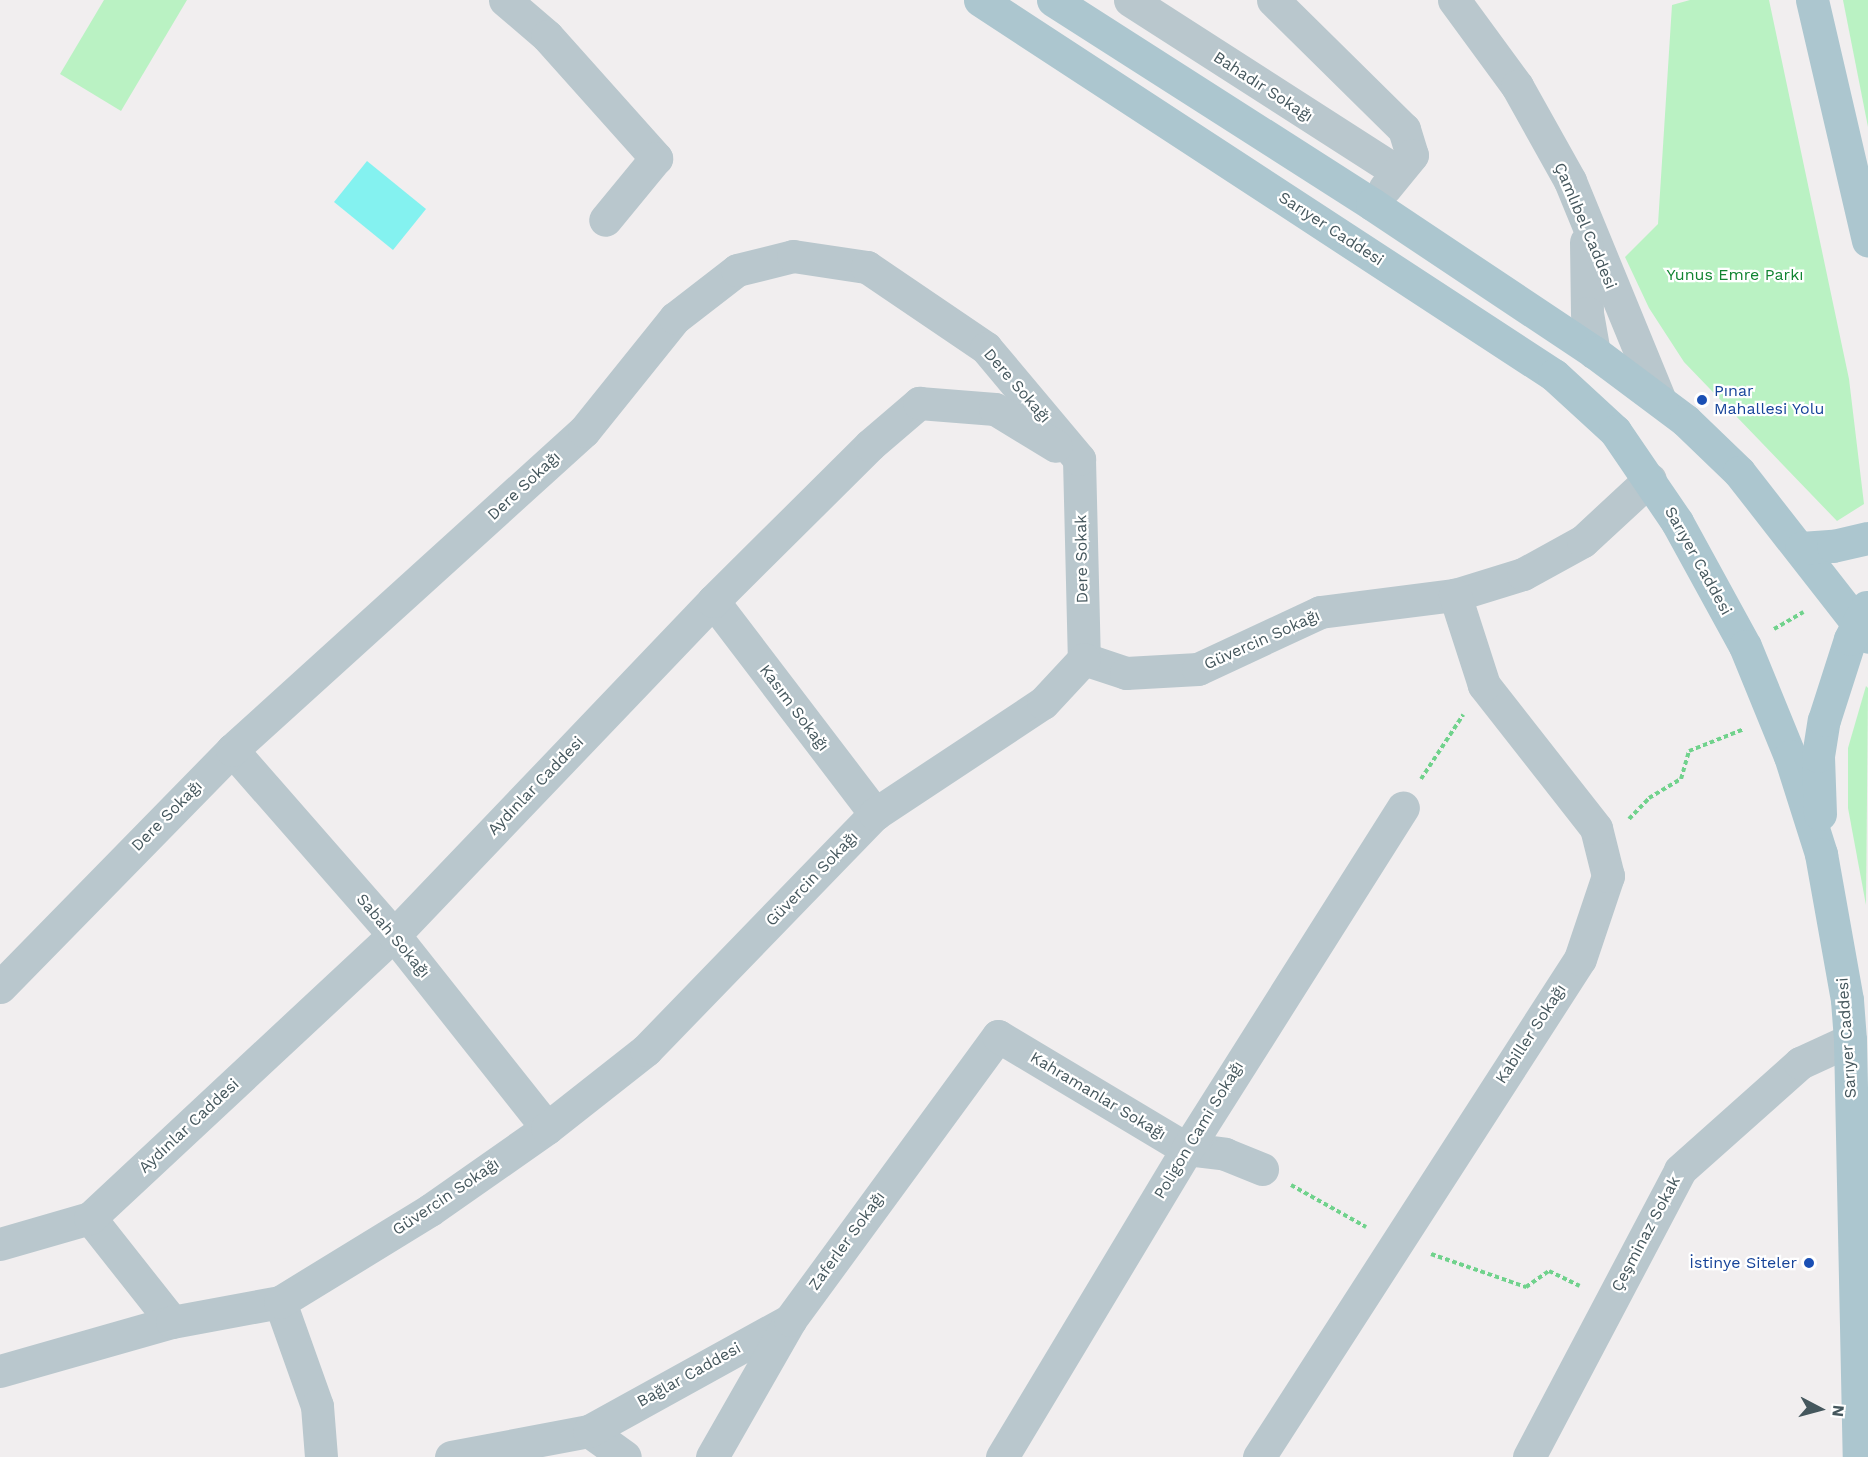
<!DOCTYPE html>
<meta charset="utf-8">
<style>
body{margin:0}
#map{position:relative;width:1868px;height:1457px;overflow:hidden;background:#f1eeef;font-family:"Work Sans",sans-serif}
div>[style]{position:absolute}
.green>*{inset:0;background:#baf2c3}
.water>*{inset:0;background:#84f2f0}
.path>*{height:4px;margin-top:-2px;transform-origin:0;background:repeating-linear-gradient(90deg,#70d28c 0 4.5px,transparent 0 7.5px)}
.minor>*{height:33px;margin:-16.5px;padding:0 16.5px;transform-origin:16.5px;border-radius:16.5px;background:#b9c7cd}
.major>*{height:33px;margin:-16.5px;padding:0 16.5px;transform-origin:16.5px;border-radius:16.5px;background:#acc6cf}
.dots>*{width:16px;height:16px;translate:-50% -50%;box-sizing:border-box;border:3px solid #fff;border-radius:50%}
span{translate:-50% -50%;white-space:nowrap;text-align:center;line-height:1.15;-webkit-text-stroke:4.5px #fff;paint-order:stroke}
.street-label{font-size:16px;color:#45575d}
.park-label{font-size:16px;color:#118431}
.transit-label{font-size:16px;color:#164399}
.left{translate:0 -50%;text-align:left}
.right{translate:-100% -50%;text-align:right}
.north{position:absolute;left:1790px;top:1379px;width:60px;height:60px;-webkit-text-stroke:4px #fff;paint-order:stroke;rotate:96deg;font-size:16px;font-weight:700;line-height:24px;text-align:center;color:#45575d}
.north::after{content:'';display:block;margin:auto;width:21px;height:27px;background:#45575d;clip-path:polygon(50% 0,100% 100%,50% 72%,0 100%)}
</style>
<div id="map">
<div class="green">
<div style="clip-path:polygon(104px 0,187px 0,121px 111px,60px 74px)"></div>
<div style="clip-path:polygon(1690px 0,1769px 0,1849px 379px,1864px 504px,1837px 521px,1684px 362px,1649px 308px,1625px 257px,1658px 224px,1672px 5px)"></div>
<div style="clip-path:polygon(1843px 0,1868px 0,1868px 127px)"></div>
<div style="clip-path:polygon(1866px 686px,1868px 688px,1866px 905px,1848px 808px,1848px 748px)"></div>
</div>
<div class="water">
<div style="clip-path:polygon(367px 161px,426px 209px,393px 250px,334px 202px)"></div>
</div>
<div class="path">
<div style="left:1774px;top:629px;width:34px;rotate:-30deg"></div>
<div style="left:1421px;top:779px;width:77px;rotate:-56.7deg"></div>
<div style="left:1629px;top:819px;width:29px;rotate:-46deg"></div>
<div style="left:1649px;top:798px;width:37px;rotate:-31deg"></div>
<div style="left:1681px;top:779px;width:29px;rotate:-74deg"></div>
<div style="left:1689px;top:751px;width:59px;rotate:-21.8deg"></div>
<div style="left:1291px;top:1185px;width:86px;rotate:29.2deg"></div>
<div style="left:1431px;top:1254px;width:101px;rotate:19.2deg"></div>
<div style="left:1526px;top:1287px;width:28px;rotate:-35deg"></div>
<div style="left:1549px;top:1271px;width:34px;rotate:26deg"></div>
</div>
<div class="minor">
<div style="left:505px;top:0;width:55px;rotate:40.6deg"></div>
<div style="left:547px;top:36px;width:164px;rotate:48.2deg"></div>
<div style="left:656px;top:158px;width:80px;rotate:129.4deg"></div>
<div style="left:1130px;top:0;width:318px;rotate:32.7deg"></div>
<div style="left:1273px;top:0;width:184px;rotate:44.6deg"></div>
<div style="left:1404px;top:129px;width:27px;rotate:73deg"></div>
<div style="left:1412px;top:155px;width:43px;rotate:129.3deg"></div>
<div style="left:1454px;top:0;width:107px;rotate:53.8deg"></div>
<div style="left:1517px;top:86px;width:109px;rotate:60.8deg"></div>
<div style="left:1570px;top:181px;width:237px;rotate:67.7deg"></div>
<div style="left:1586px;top:242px;width:71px;rotate:89.2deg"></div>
<div style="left:1587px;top:313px;width:40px;rotate:80deg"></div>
<div style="left:1079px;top:459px;width:200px;rotate:88.6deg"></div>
<div style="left:713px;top:601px;width:268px;rotate:52.7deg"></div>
<div style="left:1084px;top:659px;width:44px;rotate:18.4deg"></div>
<div style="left:1126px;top:673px;width:72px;rotate:-3.2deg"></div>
<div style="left:1198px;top:669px;width:135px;rotate:-25deg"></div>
<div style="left:1320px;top:612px;width:136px;rotate:-7.2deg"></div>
<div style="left:1455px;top:595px;width:71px;rotate:-17.2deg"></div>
<div style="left:1523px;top:574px;width:68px;rotate:-28.8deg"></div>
<div style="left:1583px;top:541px;width:91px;rotate:-42.8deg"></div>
<div style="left:232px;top:750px;width:246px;rotate:48.8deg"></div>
<div style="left:394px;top:935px;width:246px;rotate:51.6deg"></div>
<div style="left:0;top:987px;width:332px;rotate:-45.6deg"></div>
<div style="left:232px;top:750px;width:475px;rotate:-42.2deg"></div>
<div style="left:584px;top:431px;width:145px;rotate:-51.2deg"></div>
<div style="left:675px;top:318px;width:78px;rotate:-37.7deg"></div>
<div style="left:737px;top:270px;width:58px;rotate:-14deg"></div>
<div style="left:793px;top:256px;width:75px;rotate:8.5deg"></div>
<div style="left:867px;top:267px;width:144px;rotate:34.2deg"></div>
<div style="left:986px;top:348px;width:145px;rotate:50deg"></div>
<div style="left:90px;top:1218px;width:132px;rotate:51.7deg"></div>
<div style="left:0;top:1244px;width:94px;rotate:-16.1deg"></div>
<div style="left:90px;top:1218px;width:415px;rotate:-43deg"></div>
<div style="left:394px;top:935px;width:462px;rotate:-46.3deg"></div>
<div style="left:713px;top:601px;width:221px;rotate:-44.8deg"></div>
<div style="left:870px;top:445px;width:65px;rotate:-40.6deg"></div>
<div style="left:919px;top:403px;width:76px;rotate:4.5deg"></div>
<div style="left:995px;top:409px;width:71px;rotate:31.2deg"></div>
<div style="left:280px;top:1302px;width:110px;rotate:70.4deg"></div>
<div style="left:317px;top:1406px;width:51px;rotate:85.5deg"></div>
<div style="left:0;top:1371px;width:179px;rotate:-15.9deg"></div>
<div style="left:172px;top:1322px;width:110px;rotate:-10.5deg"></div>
<div style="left:280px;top:1302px;width:176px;rotate:-31.5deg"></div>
<div style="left:430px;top:1210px;width:143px;rotate:-35deg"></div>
<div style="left:547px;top:1128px;width:126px;rotate:-38.2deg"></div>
<div style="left:646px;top:1050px;width:329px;rotate:-45.9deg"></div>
<div style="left:875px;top:814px;width:201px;rotate:-33.5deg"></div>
<div style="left:1043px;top:703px;width:60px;rotate:-47deg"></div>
<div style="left:589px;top:1431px;width:44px;rotate:35.8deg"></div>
<div style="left:451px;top:1457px;width:140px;rotate:-10.7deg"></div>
<div style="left:589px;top:1431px;width:230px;rotate:-28.9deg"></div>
<div style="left:712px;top:1457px;width:158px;rotate:-60.3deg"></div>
<div style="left:790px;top:1320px;width:352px;rotate:-53.8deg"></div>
<div style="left:998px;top:1036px;width:220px;rotate:30.9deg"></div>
<div style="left:1187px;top:1149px;width:38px;rotate:7deg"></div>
<div style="left:1225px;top:1154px;width:40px;rotate:22deg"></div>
<div style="left:1002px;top:1457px;width:359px;rotate:-59deg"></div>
<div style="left:1187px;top:1149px;width:404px;rotate:-57.7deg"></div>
<div style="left:1259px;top:1457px;width:592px;rotate:-57.2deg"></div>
<div style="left:1580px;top:959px;width:88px;rotate:-71.4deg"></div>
<div style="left:1608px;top:876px;width:49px;rotate:-104deg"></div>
<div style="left:1596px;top:828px;width:182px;rotate:-128.1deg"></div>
<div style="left:1484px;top:685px;width:95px;rotate:-107.9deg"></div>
<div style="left:1529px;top:1457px;width:324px;rotate:-62.2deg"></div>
<div style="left:1680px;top:1170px;width:161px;rotate:-41.7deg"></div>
<div style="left:1800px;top:1063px;width:55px;rotate:-24.7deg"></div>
</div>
<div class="major">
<div style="left:980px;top:0;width:686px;rotate:33.16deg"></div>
<div style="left:1554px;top:375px;width:83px;rotate:42.6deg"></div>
<div style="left:1615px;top:431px;width:110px;rotate:55.7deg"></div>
<div style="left:1677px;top:522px;width:141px;rotate:61.3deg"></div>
<div style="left:1745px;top:646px;width:119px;rotate:67.8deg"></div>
<div style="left:1790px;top:756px;width:103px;rotate:72.4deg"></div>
<div style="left:1821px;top:854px;width:148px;rotate:79.9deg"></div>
<div style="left:1847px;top:1000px;width:40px;rotate:85.7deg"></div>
<div style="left:1850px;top:1040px;width:417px;rotate:88.8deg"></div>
<div style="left:1053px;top:0;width:379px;rotate:32.6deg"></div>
<div style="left:1372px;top:204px;width:267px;rotate:33.7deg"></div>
<div style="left:1594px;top:352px;width:114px;rotate:36.8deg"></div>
<div style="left:1685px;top:420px;width:75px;rotate:43.9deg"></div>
<div style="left:1739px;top:472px;width:209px;rotate:52deg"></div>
<div style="left:1812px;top:0;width:247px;rotate:76.9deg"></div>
<div style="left:1801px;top:548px;width:32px;rotate:-4deg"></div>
<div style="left:1833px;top:546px;width:36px;rotate:-13deg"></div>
<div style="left:1820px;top:814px;width:58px;rotate:-92deg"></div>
<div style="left:1818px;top:756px;width:36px;rotate:-81deg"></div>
<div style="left:1824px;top:720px;width:85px;rotate:-72.2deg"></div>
<div style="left:1850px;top:639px;width:36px;rotate:-63deg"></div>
</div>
<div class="dots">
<div style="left:1702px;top:400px;background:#1a4fb4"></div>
<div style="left:1809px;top:1263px;background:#1a4fb4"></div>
</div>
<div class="street-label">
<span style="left:1263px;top:87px;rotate:33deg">Bahadır Sokağı</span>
<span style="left:1585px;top:226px;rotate:67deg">Çamlıbel Caddesi</span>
<span style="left:1331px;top:229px;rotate:33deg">Sarıyer Caddesi</span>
<span style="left:1017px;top:386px;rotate:49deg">Dere Sokağı</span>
<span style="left:524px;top:486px;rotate:-43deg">Dere Sokağı</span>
<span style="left:1082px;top:559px;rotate:-91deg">Dere Sokak</span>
<span style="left:1698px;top:561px;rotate:61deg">Sarıyer Caddesi</span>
<span style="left:1262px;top:640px;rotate:-24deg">Güvercin Sokağı</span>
<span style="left:794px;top:708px;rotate:53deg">Kasım Sokağı</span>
<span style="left:536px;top:786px;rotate:-46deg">Aydınlar Caddesi</span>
<span style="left:167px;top:816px;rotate:-45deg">Dere Sokağı</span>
<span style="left:812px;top:879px;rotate:-46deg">Güvercin Sokağı</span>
<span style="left:393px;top:936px;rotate:50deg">Sabah Sokağı</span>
<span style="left:1531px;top:1034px;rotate:-57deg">Kabiller Sokağı</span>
<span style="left:1847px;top:1038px;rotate:-94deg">Sarıyer Caddesi</span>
<span style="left:1098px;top:1096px;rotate:31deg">Kahramanlar Sokağı</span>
<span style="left:189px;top:1126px;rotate:-43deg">Aydınlar Caddesi</span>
<span style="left:1199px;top:1130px;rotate:-59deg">Poligon Cami Sokağı</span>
<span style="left:446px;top:1197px;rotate:-34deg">Güvercin Sokağı</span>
<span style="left:1646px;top:1234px;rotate:-62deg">Çeşminaz Sokak</span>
<span style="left:847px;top:1241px;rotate:-54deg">Zaferler Sokağı</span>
<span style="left:689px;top:1375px;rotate:-29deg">Bağlar Caddesi</span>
</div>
<div class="park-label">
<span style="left:1735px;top:275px">Yunus Emre Parkı</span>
</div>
<div class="transit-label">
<span class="left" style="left:1714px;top:400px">Pınar<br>Mahallesi Yolu</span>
<span class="right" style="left:1797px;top:1263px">İstinye Siteler</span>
</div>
<div class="north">N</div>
</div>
